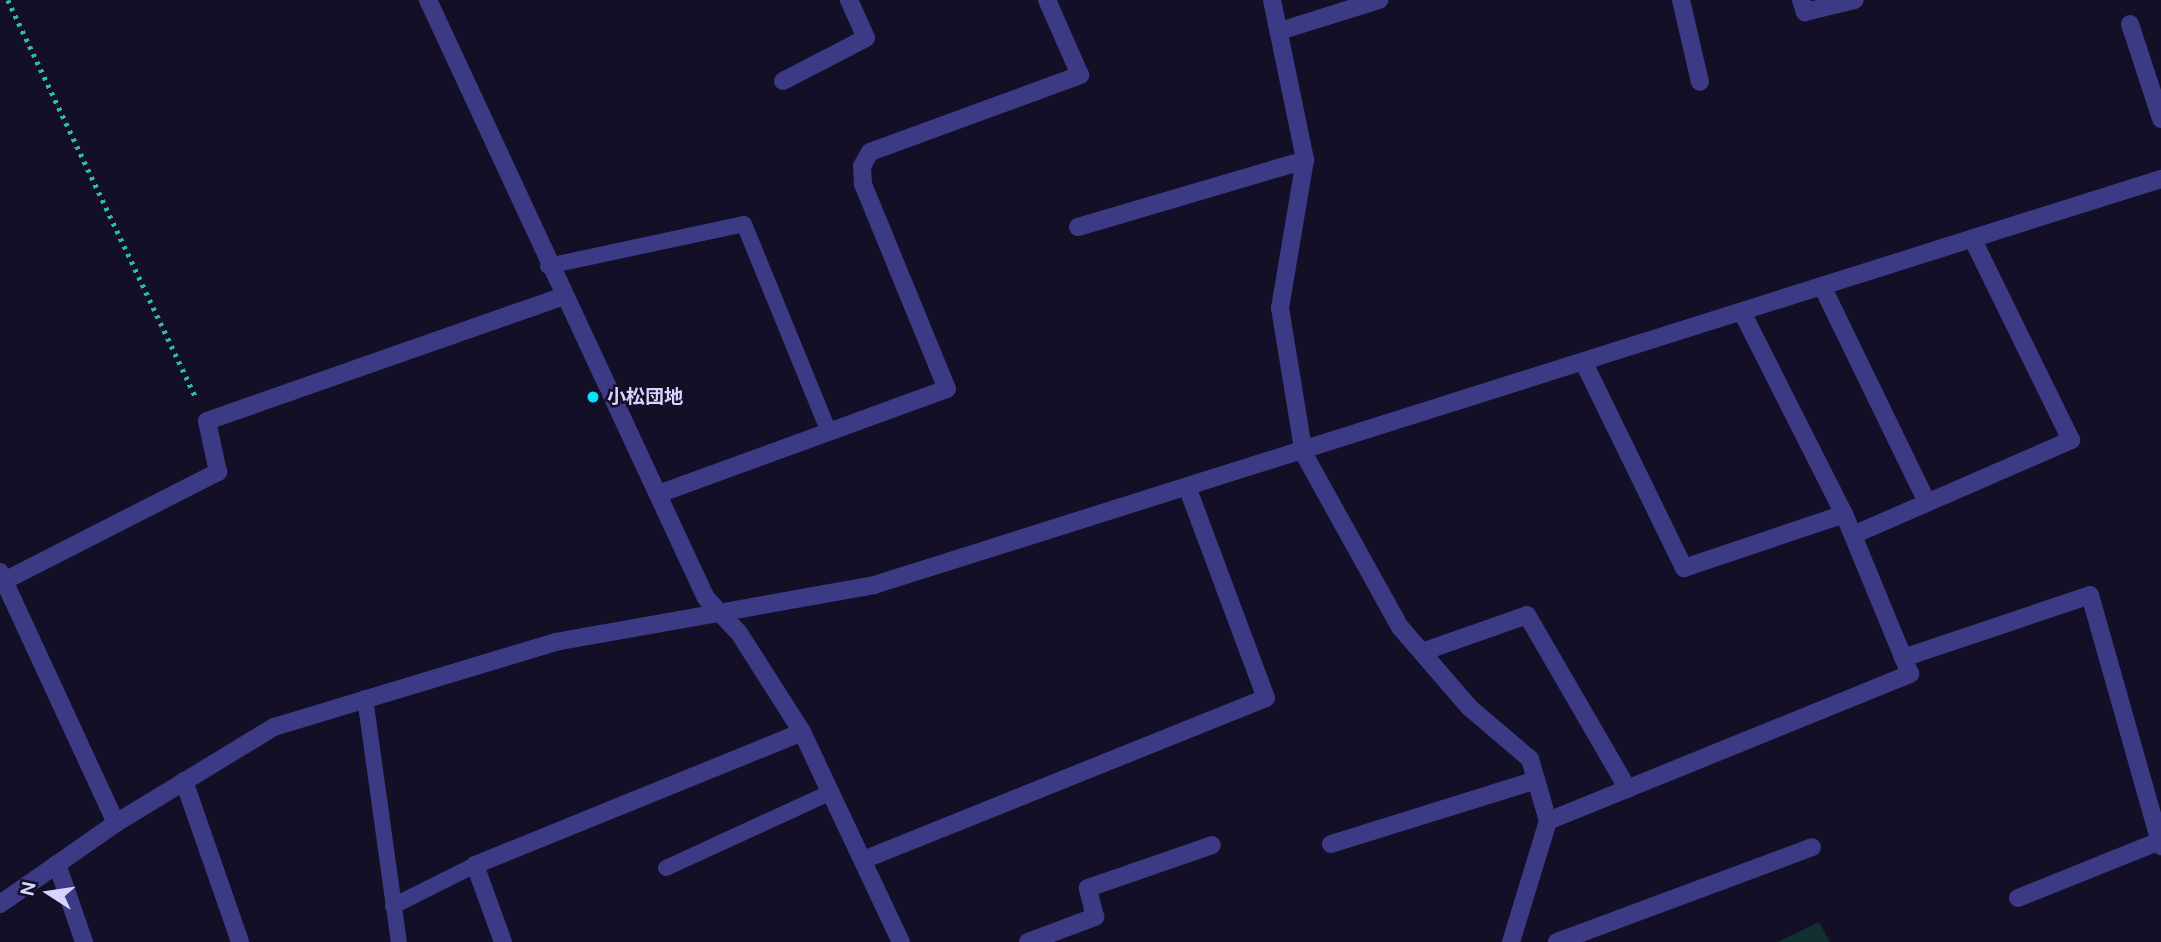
<!DOCTYPE html>
<meta charset="utf-8">
<style>
body{margin:0}
#map{position:relative;width:2161px;height:942px;overflow:hidden;background:#130f26;font-family:"DM Sans","Noto Sans JP",sans-serif}
div>[style]{position:absolute}
.green>*{inset:0;background:#12302f}
.path>*{height:4.5px;margin-top:-2.25px;transform-origin:0;background:repeating-linear-gradient(90deg,#2fb8b0 0 3.5px,transparent 0 8.5px)}
.lane>*{height:16px;margin:-8px;padding:0 8px;transform-origin:8px;border-radius:8px;background:#3d3a85}
.street>*{height:18px;margin:-9px;padding:0 9px;transform-origin:9px;border-radius:9px;background:#3d3a85}
.dots>*{width:19px;height:19px;translate:-50% -50%;box-sizing:border-box;border:4px solid #130f26;border-radius:50%}
span{translate:-50% -50%;white-space:nowrap;text-align:center;line-height:1.15;-webkit-text-stroke:5px #130f26;paint-order:stroke}
.poi-label{font-size:19px;color:#d9d4ff;font-weight:700}
.left{translate:0 -50%;text-align:left}
.north{position:absolute;left:14px;top:858px;width:70px;height:70px;-webkit-text-stroke:5px #130f26;paint-order:stroke;rotate:282deg;font-size:19px;font-weight:700;line-height:28px;text-align:center;color:#d9d4ff}
.north::after{content:'';display:block;margin:auto;width:24px;height:32px;background:#d9d4ff;clip-path:polygon(50% 0,100% 100%,50% 72%,0 100%)}
</style>
<div id="map">
<div class="green">
<div style="clip-path:polygon(1819px 922px,1830px 942px,1778px 942px)"></div>
</div>
<div class="path">
<div style="left:8px;top:0;width:440px;rotate:64.7deg"></div>
</div>
<div class="lane">
<div style="left:548px;top:266px;width:200px;rotate:-12.1deg"></div>
<div style="left:744px;top:224px;width:225px;rotate:67.8deg"></div>
<div style="left:365px;top:698px;width:246px;rotate:82.1deg"></div>
<div style="left:666px;top:868px;width:182px;rotate:-24.7deg"></div>
<div style="left:393px;top:906px;width:92px;rotate:-26.6deg"></div>
</div>
<div class="street">
<div style="left:428px;top:0;width:659px;rotate:65.07deg"></div>
<div style="left:706px;top:598px;width:48px;rotate:46.7deg"></div>
<div style="left:739px;top:633px;width:117px;rotate:57.5deg"></div>
<div style="left:802px;top:732px;width:232px;rotate:64.8deg"></div>
<div style="left:1272px;top:0;width:163px;rotate:78.3deg"></div>
<div style="left:1305px;top:160px;width:150px;rotate:99.6deg"></div>
<div style="left:1280px;top:308px;width:148px;rotate:80.7deg"></div>
<div style="left:1304px;top:454px;width:198px;rotate:61deg"></div>
<div style="left:1400px;top:627px;width:107px;rotate:49.2deg"></div>
<div style="left:1470px;top:708px;width:79px;rotate:40.4deg"></div>
<div style="left:1530px;top:759px;width:65px;rotate:73.8deg"></div>
<div style="left:1548px;top:821px;width:127px;rotate:107deg"></div>
<div style="left:1681px;top:0;width:84px;rotate:77deg"></div>
<div style="left:1801px;top:0;width:13px;rotate:72deg"></div>
<div style="left:1805px;top:12px;width:51px;rotate:-13.5deg"></div>
<div style="left:2130px;top:24px;width:100px;rotate:71.9deg"></div>
<div style="left:1283px;top:30px;width:101px;rotate:-17.4deg"></div>
<div style="left:783px;top:81px;width:93px;rotate:-27.4deg"></div>
<div style="left:866px;top:38px;width:42px;rotate:-114.1deg"></div>
<div style="left:1078px;top:227px;width:237px;rotate:-16.4deg"></div>
<div style="left:1823px;top:288px;width:238px;rotate:64.1deg"></div>
<div style="left:1585px;top:365px;width:226px;rotate:64deg"></div>
<div style="left:1684px;top:568px;width:169px;rotate:-18.6deg"></div>
<div style="left:661px;top:493px;width:304px;rotate:-20deg"></div>
<div style="left:947px;top:389px;width:222px;rotate:-112.3deg"></div>
<div style="left:863px;top:184px;width:18px;rotate:-93deg"></div>
<div style="left:862px;top:166px;width:16px;rotate:-60deg"></div>
<div style="left:870px;top:152px;width:224px;rotate:-20.1deg"></div>
<div style="left:1080px;top:75px;width:82px;rotate:-113.7deg"></div>
<div style="left:1853px;top:535px;width:238px;rotate:-23.5deg"></div>
<div style="left:2071px;top:440px;width:223px;rotate:-116.1deg"></div>
<div style="left:0;top:572px;width:277px;rotate:65.2deg"></div>
<div style="left:0;top:583px;width:245px;rotate:-27deg"></div>
<div style="left:218px;top:472px;width:52px;rotate:-102.2deg"></div>
<div style="left:207px;top:421px;width:377px;rotate:-19.3deg"></div>
<div style="left:1422px;top:652px;width:111px;rotate:-19.4deg"></div>
<div style="left:1527px;top:615px;width:201px;rotate:59.9deg"></div>
<div style="left:1903px;top:658px;width:197px;rotate:-18.6deg"></div>
<div style="left:2090px;top:595px;width:261px;rotate:74.2deg"></div>
<div style="left:184px;top:781px;width:170px;rotate:70.8deg"></div>
<div style="left:1548px;top:821px;width:391px;rotate:-22.1deg"></div>
<div style="left:1910px;top:674px;width:173px;rotate:-112.4deg"></div>
<div style="left:1844px;top:514px;width:224px;rotate:-116.8deg"></div>
<div style="left:1331px;top:844px;width:215px;rotate:-17.3deg"></div>
<div style="left:863px;top:860px;width:434px;rotate:-21.9deg"></div>
<div style="left:1266px;top:698px;width:223px;rotate:-110.5deg"></div>
<div style="left:57px;top:864px;width:83px;rotate:70.9deg"></div>
<div style="left:2018px;top:898px;width:153px;rotate:-21.9deg"></div>
<div style="left:0;top:904px;width:141px;rotate:-34.9deg"></div>
<div style="left:116px;top:823px;width:185px;rotate:-31.3deg"></div>
<div style="left:274px;top:727px;width:294px;rotate:-16.8deg"></div>
<div style="left:555px;top:642px;width:324px;rotate:-10.1deg"></div>
<div style="left:874px;top:585px;width:1350px;rotate:-17.51deg"></div>
<div style="left:503px;top:942px;width:82px;rotate:-110deg"></div>
<div style="left:475px;top:865px;width:353px;rotate:-22.1deg"></div>
<div style="left:1028px;top:942px;width:72px;rotate:-20.5deg"></div>
<div style="left:1095px;top:917px;width:30px;rotate:-104deg"></div>
<div style="left:1088px;top:888px;width:131px;rotate:-19.1deg"></div>
<div style="left:1557px;top:942px;width:272px;rotate:-20.4deg"></div>
</div>
<div class="dots">
<div style="left:593px;top:397px;background:#00e5ff"></div>
</div>
<div class="poi-label">
<span class="left" style="left:607px;top:397px">小松団地</span>
</div>
<div class="north">N</div>
</div>
